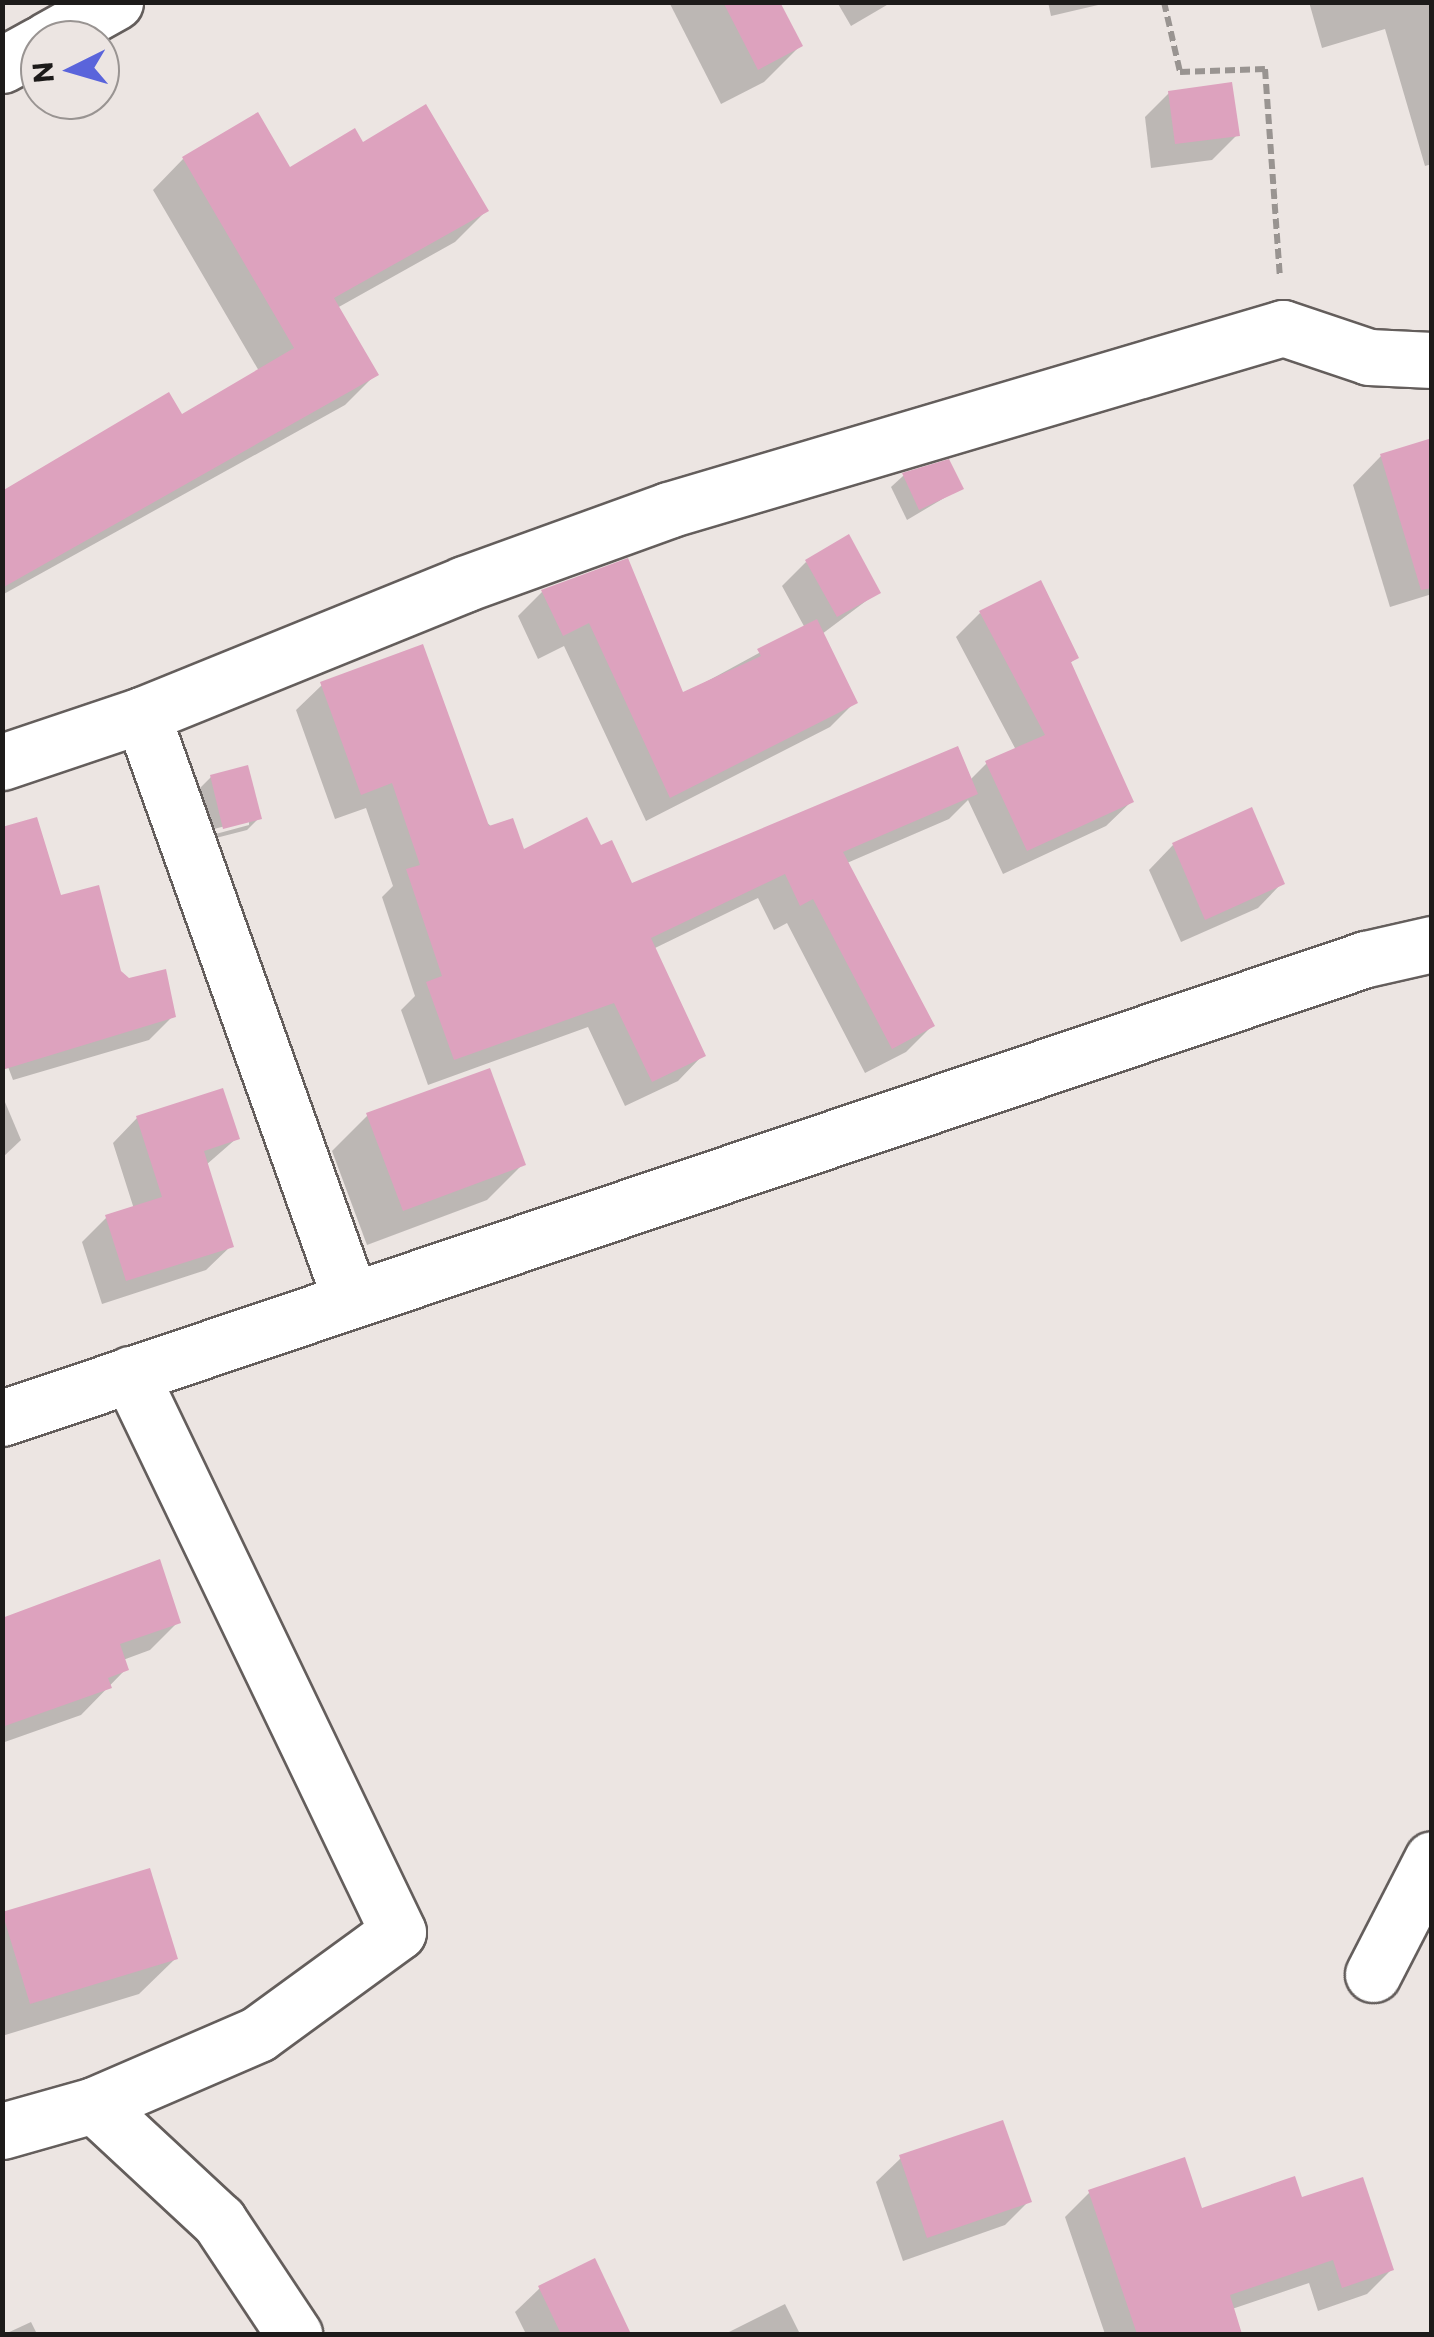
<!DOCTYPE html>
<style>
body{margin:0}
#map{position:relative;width:1434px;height:2337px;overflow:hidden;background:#ece5e2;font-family:Commissioner,sans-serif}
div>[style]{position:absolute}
.shadow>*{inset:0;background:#0003}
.building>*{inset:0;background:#dda2be}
.path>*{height:6px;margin-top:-3px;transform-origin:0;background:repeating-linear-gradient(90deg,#999491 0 10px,transparent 0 15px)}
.roads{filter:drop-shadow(2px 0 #645e5c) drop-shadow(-2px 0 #645e5c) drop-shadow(0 2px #645e5c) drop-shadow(0 -2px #645e5c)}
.minor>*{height:55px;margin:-27.5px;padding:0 27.5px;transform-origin:27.5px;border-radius:27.5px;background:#fff}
span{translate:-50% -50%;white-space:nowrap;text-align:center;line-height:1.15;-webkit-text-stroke:9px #ece5e2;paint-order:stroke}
.frame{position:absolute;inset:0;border:5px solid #1d1b1a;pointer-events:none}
.north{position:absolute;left:20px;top:20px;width:100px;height:100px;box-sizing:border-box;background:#ece5e2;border:2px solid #999492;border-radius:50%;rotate:265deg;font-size:28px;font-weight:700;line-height:40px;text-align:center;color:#1d1b1a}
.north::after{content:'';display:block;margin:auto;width:35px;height:45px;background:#5a64db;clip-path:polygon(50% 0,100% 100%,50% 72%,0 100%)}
</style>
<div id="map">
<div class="shadow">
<div style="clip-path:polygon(669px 2px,778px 2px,800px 46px,764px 82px,721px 104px)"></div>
<div style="clip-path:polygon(837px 2px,892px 2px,851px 26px)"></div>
<div style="clip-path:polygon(1048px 2px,1111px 2px,1051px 16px)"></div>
<div style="clip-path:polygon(1309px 2px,1432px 2px,1432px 164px,1425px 166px,1385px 29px,1322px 48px)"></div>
<div style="clip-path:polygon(1169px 93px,1237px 135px,1212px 160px,1151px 168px,1145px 117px)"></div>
<div style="clip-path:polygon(362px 145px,486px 211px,455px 242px,337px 308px,376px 374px,345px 405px,2px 595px,2px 494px,181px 417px,259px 371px,153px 190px,183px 159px,289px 170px)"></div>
<div style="clip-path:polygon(1381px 456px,1432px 458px,1432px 594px,1390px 607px,1353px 485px)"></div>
<div style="clip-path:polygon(948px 462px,961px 488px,907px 520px,891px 487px,903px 476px)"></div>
<div style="clip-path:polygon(626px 561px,682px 695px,805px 628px,782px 586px,806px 562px,878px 592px,822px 634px,855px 702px,830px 727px,646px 821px,564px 646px,538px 659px,518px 616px,542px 592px)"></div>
<div style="clip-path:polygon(980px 613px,1076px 658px,1069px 664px,1131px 802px,1106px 826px,1003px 874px,968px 800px,949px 819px,847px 863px,932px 1026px,906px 1052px,865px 1073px,787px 923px,774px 930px,758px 898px,653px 949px,703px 1055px,678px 1081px,625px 1106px,588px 1027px,428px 1085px,401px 1010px,415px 996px,382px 897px,393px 886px,366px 808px,335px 819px,296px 710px,322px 685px,522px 852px,600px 849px,630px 886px,970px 780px,987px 763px,1016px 750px,956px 637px)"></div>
<div style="clip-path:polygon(evenodd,211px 777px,259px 818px,247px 830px,212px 839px,199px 789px,211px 777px,249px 820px,249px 825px,212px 835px,210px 830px,249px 820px)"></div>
<div style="clip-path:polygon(1173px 845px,1282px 883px,1258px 908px,1181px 942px,1149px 870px)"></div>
<div style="clip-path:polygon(59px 898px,119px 972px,173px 1016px,149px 1040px,13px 1080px,2px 1051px)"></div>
<div style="clip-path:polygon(2px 1095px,21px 1140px,2px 1158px)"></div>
<div style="clip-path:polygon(368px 1115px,523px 1164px,487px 1200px,367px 1245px,332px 1151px)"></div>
<div style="clip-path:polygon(137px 1118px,237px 1138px,206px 1165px,231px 1246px,206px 1270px,102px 1304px,82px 1242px,106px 1218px,134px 1209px,113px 1143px)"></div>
<div style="clip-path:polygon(2px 1620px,178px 1622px,150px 1650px,123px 1660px,126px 1669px,81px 1715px,2px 1743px)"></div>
<div style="clip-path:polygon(2px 1916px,4px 1915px,175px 1959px,139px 1994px,2px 2036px)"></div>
<div style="clip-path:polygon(901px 2158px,1029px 2201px,1005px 2225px,903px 2261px,876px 2182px)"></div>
<div style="clip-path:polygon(1090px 2192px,1200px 2212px,1301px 2200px,1391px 2270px,1367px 2294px,1318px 2311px,1309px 2283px,1232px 2309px,1238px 2328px,1231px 2334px,1105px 2334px,1065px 2217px)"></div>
<div style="clip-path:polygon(540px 2288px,627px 2332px,526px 2334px,515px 2312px)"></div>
<div style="clip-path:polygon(785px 2304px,800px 2334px,725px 2334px)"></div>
<div style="clip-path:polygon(31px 2322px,37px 2334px,5px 2334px)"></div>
</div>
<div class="building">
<div style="clip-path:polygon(723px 2px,780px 2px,803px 46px,758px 70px)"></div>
<div style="clip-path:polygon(1232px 82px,1240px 136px,1175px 144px,1168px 91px)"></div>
<div style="clip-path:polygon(426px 104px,489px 211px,334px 298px,379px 375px,2px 588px,2px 491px,169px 392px,182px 414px,294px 348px,182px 157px,258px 112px,290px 167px,355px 128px,363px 142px)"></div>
<div style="clip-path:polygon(1432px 438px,1432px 588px,1421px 590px,1380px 454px)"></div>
<div style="clip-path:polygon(949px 459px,964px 489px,919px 510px,902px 473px)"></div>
<div style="clip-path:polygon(849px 534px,881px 593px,837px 617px,805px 560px)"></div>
<div style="clip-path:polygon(628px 558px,683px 692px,761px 656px,757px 649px,817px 619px,858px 703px,670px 798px,589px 623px,563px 636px,541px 590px)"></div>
<div style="clip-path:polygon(1041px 580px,1079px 658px,1071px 662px,1134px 802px,1027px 851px,985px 761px,1045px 735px,979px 611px)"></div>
<div style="clip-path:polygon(423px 644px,489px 826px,513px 818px,524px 849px,587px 817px,601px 845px,612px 840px,632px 883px,958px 746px,978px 794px,843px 852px,935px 1026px,892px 1049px,813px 899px,800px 906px,785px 874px,651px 938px,706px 1056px,652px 1082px,614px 1003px,454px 1060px,426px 982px,442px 976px,406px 869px,420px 865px,392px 783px,361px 795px,320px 682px)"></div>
<div style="clip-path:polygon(248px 765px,262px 819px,223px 829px,210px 775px)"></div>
<div style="clip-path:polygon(1252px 807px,1285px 884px,1205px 920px,1172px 843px)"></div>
<div style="clip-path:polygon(37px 817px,61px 895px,99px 885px,121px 971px,129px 978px,166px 969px,176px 1017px,2px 1070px,2px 827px)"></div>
<div style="clip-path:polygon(490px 1068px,526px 1165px,403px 1211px,366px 1113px)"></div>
<div style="clip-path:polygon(223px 1088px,240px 1139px,204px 1151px,234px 1247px,126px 1281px,105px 1215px,162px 1197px,136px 1116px)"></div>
<div style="clip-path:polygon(160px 1559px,181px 1623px,120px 1644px,129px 1670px,108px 1678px,112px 1688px,2px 1727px,2px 1618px)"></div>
<div style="clip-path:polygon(150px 1868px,178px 1959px,30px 2004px,2px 1912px)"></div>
<div style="clip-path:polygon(1003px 2120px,1032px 2202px,927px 2238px,899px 2155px)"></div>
<div style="clip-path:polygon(1185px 2157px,1202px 2208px,1295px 2176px,1302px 2197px,1363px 2177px,1394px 2270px,1342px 2288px,1333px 2260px,1230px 2295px,1242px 2334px,1137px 2334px,1088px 2190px)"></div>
<div style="clip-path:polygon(595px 2258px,631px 2334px,561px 2334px,538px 2286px)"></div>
</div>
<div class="path">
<div style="left:1164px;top:2px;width:72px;rotate:77.1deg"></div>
<div style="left:1180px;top:72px;width:85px;rotate:-2deg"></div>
<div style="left:1265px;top:69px;width:209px;rotate:85.9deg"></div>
</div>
<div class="roads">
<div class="minor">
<div style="left:47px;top:40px;width:78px;rotate:-29.2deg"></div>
<div style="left:2px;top:65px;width:43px;rotate:-28.9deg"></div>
<div style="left:142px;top:715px;width:619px;rotate:70.36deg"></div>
<div style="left:2px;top:762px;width:148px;rotate:-18.6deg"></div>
<div style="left:142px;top:715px;width:348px;rotate:-22.1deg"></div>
<div style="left:464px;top:584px;width:217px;rotate:-19.9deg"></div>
<div style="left:668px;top:510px;width:641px;rotate:-16.49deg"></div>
<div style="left:1283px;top:328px;width:91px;rotate:18.6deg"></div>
<div style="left:1369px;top:357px;width:63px;rotate:2.7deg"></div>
<div style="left:2px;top:1418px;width:1439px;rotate:-18.6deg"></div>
<div style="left:1366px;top:959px;width:68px;rotate:-12.8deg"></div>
<div style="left:1373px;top:1974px;width:129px;rotate:-62.8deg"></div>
<div style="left:94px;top:2105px;width:171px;rotate:42.9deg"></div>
<div style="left:219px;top:2221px;width:136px;rotate:56.4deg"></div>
<div style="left:2px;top:2131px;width:96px;rotate:-15.8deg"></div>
<div style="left:94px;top:2105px;width:179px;rotate:-23.4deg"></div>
<div style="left:258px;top:2034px;width:173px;rotate:-36.1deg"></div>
<div style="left:398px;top:1932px;width:619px;rotate:-115.65deg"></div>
</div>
</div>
<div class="frame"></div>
<div class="north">N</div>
</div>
